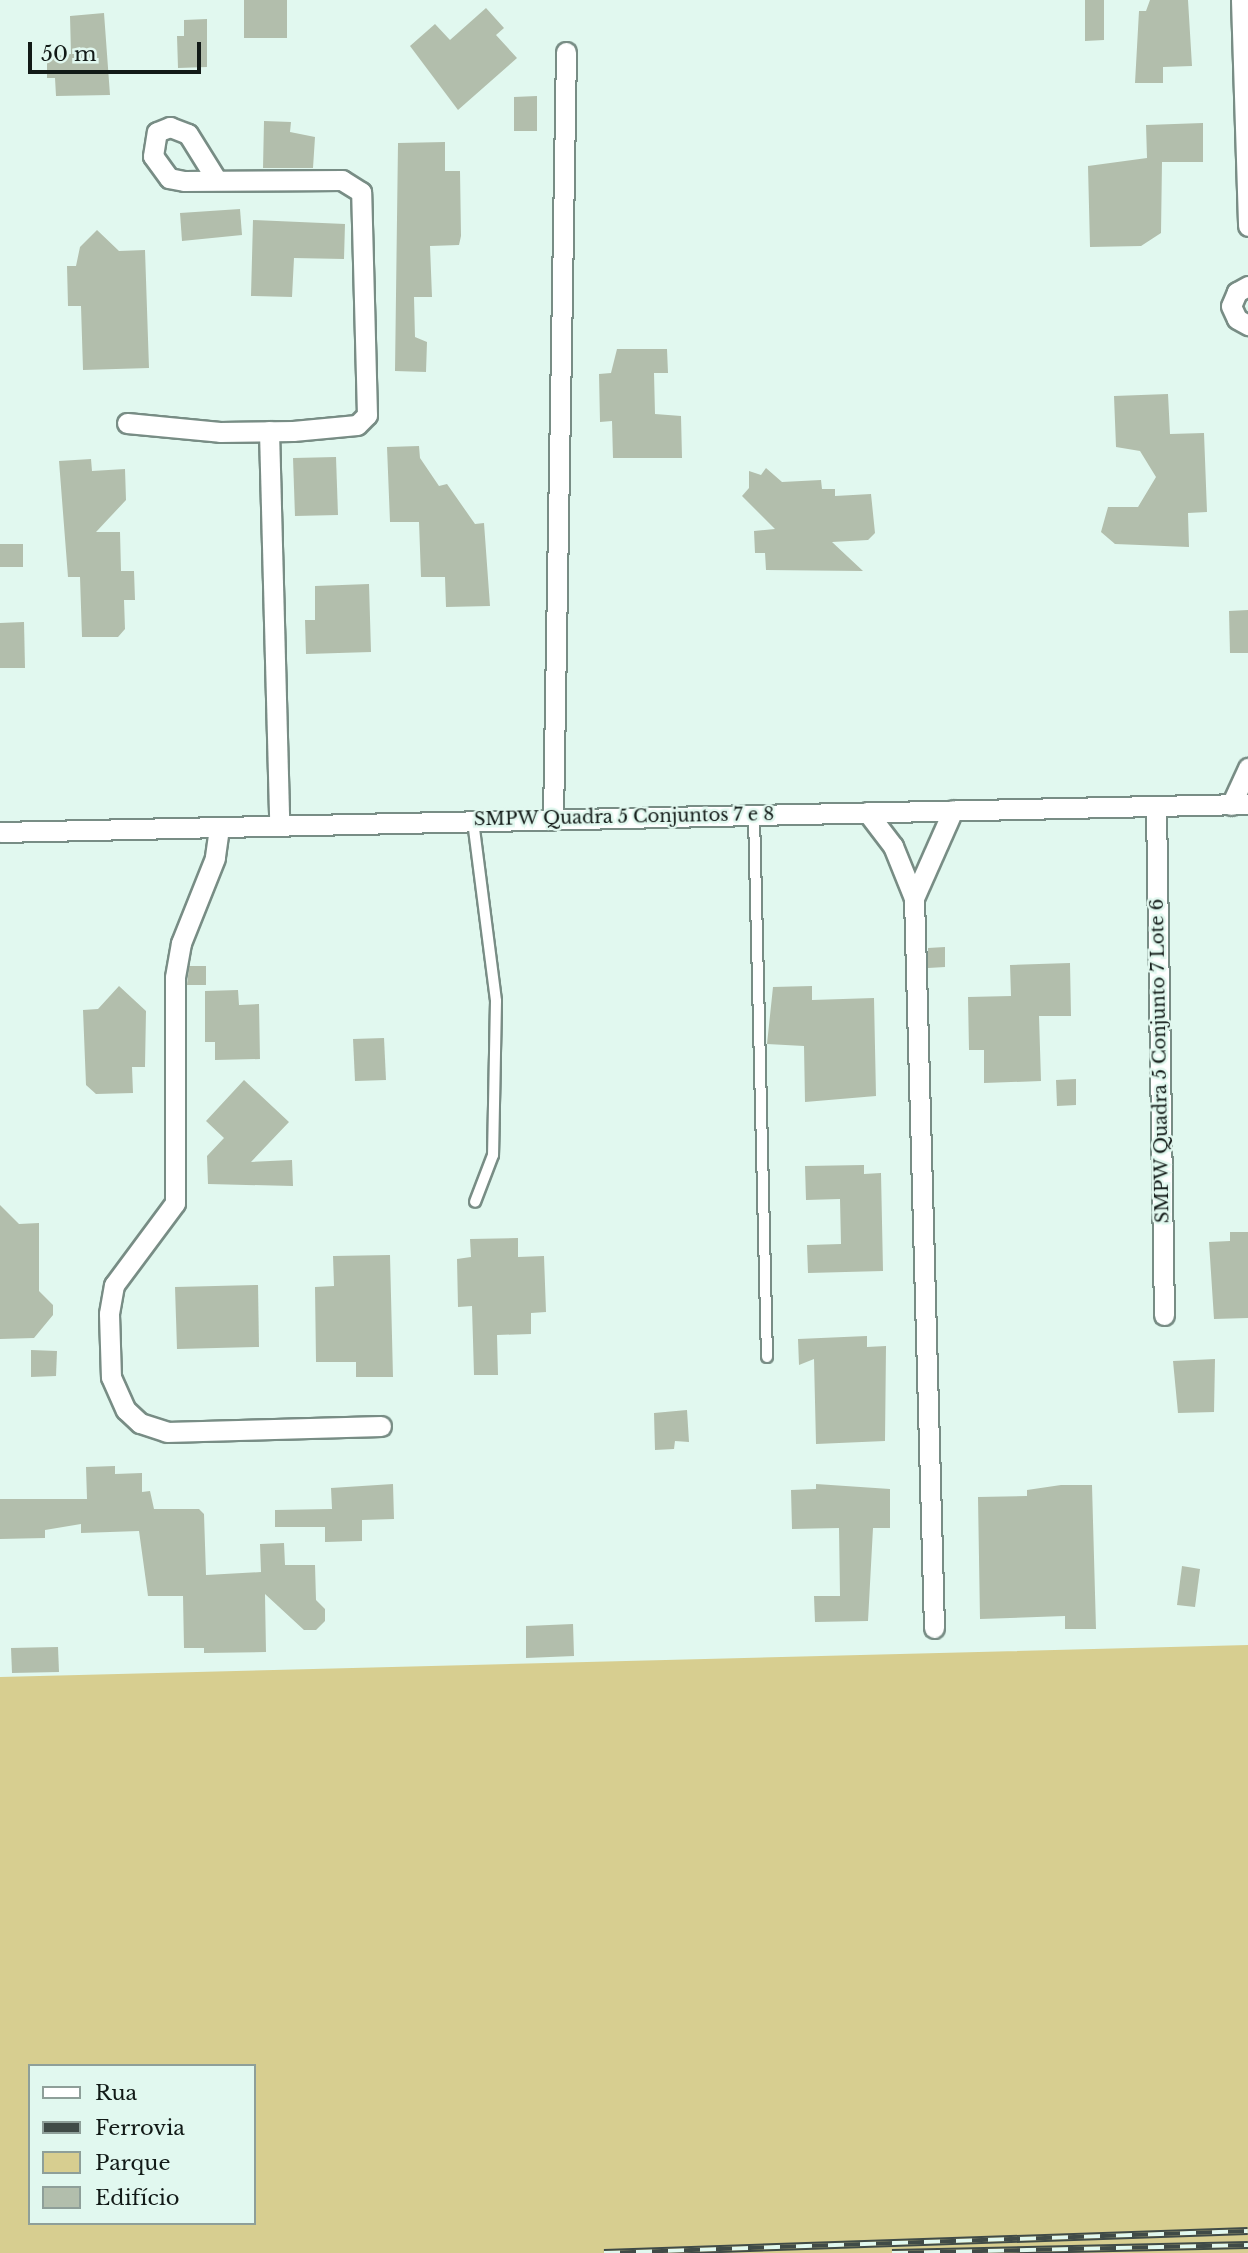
<!DOCTYPE html>
<meta charset="utf-8">
<style>
body{margin:0}
#map{position:relative;width:1248px;height:2253px;overflow:hidden;background:#e1f8ef;font-family:"Libre Baskerville",serif}
div>[style]{position:absolute}
.green>*{inset:0;background:#d7ce90}
.building>*{inset:0;background:#b2beac}
.roads{filter:drop-shadow(2px 0 #788d85) drop-shadow(-2px 0 #788d85) drop-shadow(0 2px #788d85) drop-shadow(0 -2px #788d85)}
.lane>*{height:10px;margin:-5px;padding:0 5px;transform-origin:5px;border-radius:5px;background:#fff}
.street>*{height:19px;margin:-9.5px;padding:0 9.5px;transform-origin:9.5px;border-radius:9.5px;background:#fff}
.rail>*{height:8px;margin-top:-4px;transform-origin:0;background:repeating-linear-gradient(90deg,#e1f8ef 0 16px,#404b47 0 32px);box-sizing:border-box;border-block:2px solid #404b47}
span{translate:-50% -50%;white-space:nowrap;text-align:center;line-height:1.15;-webkit-text-stroke:5px #e1f8ef;paint-order:stroke}
.street-label{font-size:18px;color:#121a17}
.legend{position:absolute;left:28px;top:2064px;width:228px;height:161px;box-sizing:border-box;background:#e1f8ef;border:2px solid #8e9f99;margin:0;padding:9px 12px;list-style:none;font-size:21px;color:#121a17}
.legend li{display:flex;align-items:center;gap:14px;height:35px}
.legend b{width:35px;border:2px solid #8e9f99}
.scale{position:absolute;left:28px;top:42px;width:173px;height:32px;box-sizing:border-box;border:4px solid #121a17;border-top:0;padding-left:9px;font-size:21px;line-height:24px;white-space:nowrap;color:#121a17;-webkit-text-stroke:5px #e1f8ef;paint-order:stroke}
</style>
<div id="map">
<div class="green">
<div style="clip-path:polygon(evenodd,1248px 1645px,1248px 2253px,0 2253px,0 1677px,1248px 1645px,30px 2066px,254px 2066px,254px 2223px,30px 2223px,30px 2066px)"></div>
</div>
<div class="building">
<div style="clip-path:polygon(244px 0,287px 0,287px 38px,244px 38px)"></div>
<div style="clip-path:polygon(1085px 0,1104px 0,1104px 40px,1085px 41px)"></div>
<div style="clip-path:polygon(1150px 0,1188px 0,1192px 66px,1163px 67px,1163px 83px,1135px 83px,1139px 11px,1146px 11px)"></div>
<div style="clip-path:polygon(486px 8px,504px 28px,496px 35px,517px 58px,458px 110px,410px 46px,435px 24px,450px 40px)"></div>
<div style="clip-path:polygon(104px 13px,110px 95px,56px 96px,55px 78px,47px 78px,47px 57px,71px 54px,70px 16px)"></div>
<div style="clip-path:polygon(207px 19px,207px 67px,178px 68px,177px 36px,184px 36px,184px 20px)"></div>
<div style="clip-path:polygon(537px 96px,537px 131px,514px 131px,514px 97px)"></div>
<div style="clip-path:polygon(264px 121px,291px 122px,290px 132px,315px 137px,313px 168px,263px 168px)"></div>
<div style="clip-path:polygon(1203px 123px,1203px 162px,1162px 162px,1161px 233px,1141px 246px,1090px 247px,1088px 166px,1147px 158px,1146px 125px)"></div>
<div style="clip-path:polygon(445px 142px,445px 171px,460px 171px,461px 236px,459px 245px,430px 246px,432px 297px,414px 297px,415px 337px,427px 342px,426px 372px,395px 371px,398px 143px)"></div>
<div style="clip-path:polygon(240px 209px,242px 235px,182px 241px,180px 213px)"></div>
<div style="clip-path:polygon(253px 220px,345px 224px,344px 259px,294px 258px,292px 297px,251px 296px)"></div>
<div style="clip-path:polygon(97px 230px,119px 251px,145px 250px,149px 368px,83px 370px,81px 306px,68px 306px,67px 266px,76px 266px,80px 247px)"></div>
<div style="clip-path:polygon(617px 349px,667px 349px,668px 373px,654px 373px,655px 414px,681px 416px,682px 458px,613px 458px,612px 421px,600px 422px,599px 374px,611px 373px)"></div>
<div style="clip-path:polygon(1168px 394px,1170px 434px,1204px 433px,1207px 512px,1188px 513px,1189px 547px,1115px 544px,1101px 532px,1108px 507px,1138px 507px,1156px 477px,1140px 451px,1116px 447px,1114px 396px)"></div>
<div style="clip-path:polygon(419px 446px,420px 458px,439px 486px,447px 484px,475px 524px,484px 523px,490px 606px,446px 607px,445px 577px,421px 577px,419px 522px,390px 522px,387px 447px)"></div>
<div style="clip-path:polygon(336px 457px,338px 515px,295px 516px,293px 458px)"></div>
<div style="clip-path:polygon(91px 459px,92px 471px,125px 469px,126px 500px,96px 532px,120px 532px,121px 571px,134px 571px,135px 600px,124px 600px,125px 629px,118px 637px,82px 637px,80px 577px,68px 577px,59px 461px)"></div>
<div style="clip-path:polygon(766px 468px,782px 482px,821px 480px,822px 489px,835px 489px,835px 496px,871px 494px,875px 533px,868px 540px,832px 542px,863px 571px,766px 570px,765px 553px,755px 553px,754px 531px,775px 529px,742px 496px,749px 488px,749px 471px,761px 475px)"></div>
<div style="clip-path:polygon(0 544px,23px 544px,23px 567px,0 567px)"></div>
<div style="clip-path:polygon(369px 584px,371px 652px,306px 654px,305px 620px,315px 620px,315px 586px)"></div>
<div style="clip-path:polygon(1248px 610px,1248px 653px,1230px 653px,1229px 611px)"></div>
<div style="clip-path:polygon(24px 622px,25px 668px,0 668px,0 623px)"></div>
<div style="clip-path:polygon(945px 947px,945px 967px,928px 968px,928px 948px)"></div>
<div style="clip-path:polygon(1070px 963px,1071px 1016px,1039px 1016px,1041px 1081px,984px 1083px,984px 1050px,969px 1050px,968px 997px,1011px 996px,1010px 965px)"></div>
<div style="clip-path:polygon(189px 966px,206px 966px,206px 985px,187px 985px)"></div>
<div style="clip-path:polygon(119px 986px,146px 1011px,145px 1067px,132px 1067px,133px 1093px,96px 1094px,86px 1085px,83px 1010px,98px 1009px)"></div>
<div style="clip-path:polygon(812px 986px,812px 1000px,874px 998px,876px 1096px,805px 1102px,804px 1046px,767px 1044px,773px 987px)"></div>
<div style="clip-path:polygon(238px 990px,239px 1005px,259px 1004px,260px 1059px,215px 1060px,215px 1042px,205px 1042px,205px 991px)"></div>
<div style="clip-path:polygon(384px 1038px,386px 1080px,355px 1081px,353px 1039px)"></div>
<div style="clip-path:polygon(1076px 1079px,1076px 1105px,1057px 1106px,1056px 1080px)"></div>
<div style="clip-path:polygon(244px 1080px,289px 1122px,251px 1162px,292px 1160px,293px 1186px,208px 1184px,207px 1156px,224px 1138px,206px 1121px)"></div>
<div style="clip-path:polygon(864px 1165px,864px 1174px,881px 1173px,883px 1271px,808px 1273px,807px 1245px,841px 1244px,840px 1199px,806px 1200px,805px 1166px)"></div>
<div style="clip-path:polygon(0 1205px,19px 1224px,39px 1223px,39px 1291px,53px 1305px,53px 1315px,34px 1338px,0 1339px)"></div>
<div style="clip-path:polygon(1230px 1232px,1248px 1232px,1248px 1318px,1214px 1319px,1209px 1242px,1230px 1241px)"></div>
<div style="clip-path:polygon(518px 1238px,518px 1257px,544px 1256px,546px 1312px,531px 1313px,531px 1334px,497px 1335px,498px 1375px,474px 1375px,472px 1306px,458px 1307px,457px 1259px,471px 1257px,470px 1239px)"></div>
<div style="clip-path:polygon(390px 1255px,393px 1377px,356px 1377px,356px 1362px,316px 1362px,315px 1287px,334px 1286px,333px 1256px)"></div>
<div style="clip-path:polygon(258px 1285px,259px 1347px,177px 1349px,175px 1287px)"></div>
<div style="clip-path:polygon(867px 1336px,867px 1347px,886px 1346px,885px 1441px,816px 1444px,814px 1359px,799px 1365px,798px 1339px)"></div>
<div style="clip-path:polygon(31px 1350px,57px 1351px,56px 1376px,31px 1377px)"></div>
<div style="clip-path:polygon(1215px 1359px,1214px 1412px,1178px 1413px,1173px 1361px)"></div>
<div style="clip-path:polygon(687px 1410px,689px 1442px,675px 1441px,674px 1449px,655px 1450px,654px 1413px)"></div>
<div style="clip-path:polygon(115px 1466px,115px 1474px,142px 1473px,142px 1492px,150px 1491px,154px 1509px,199px 1509px,204px 1514px,206px 1575px,261px 1572px,260px 1544px,284px 1543px,285px 1565px,315px 1565px,316px 1600px,325px 1609px,325px 1621px,316px 1630px,304px 1630px,265px 1594px,266px 1652px,204px 1653px,204px 1648px,184px 1648px,183px 1596px,148px 1596px,139px 1531px,81px 1533px,81px 1524px,45px 1530px,45px 1538px,0 1539px,0 1499px,87px 1499px,86px 1467px)"></div>
<div style="clip-path:polygon(393px 1484px,394px 1519px,362px 1520px,362px 1541px,325px 1542px,325px 1527px,275px 1527px,275px 1510px,332px 1509px,331px 1488px)"></div>
<div style="clip-path:polygon(816px 1484px,890px 1489px,890px 1528px,873px 1528px,868px 1621px,815px 1622px,814px 1596px,840px 1596px,839px 1528px,792px 1529px,791px 1490px,816px 1489px)"></div>
<div style="clip-path:polygon(1061px 1485px,1092px 1485px,1096px 1629px,1065px 1629px,1065px 1616px,980px 1619px,978px 1497px,1027px 1496px,1027px 1490px)"></div>
<div style="clip-path:polygon(1182px 1566px,1200px 1569px,1195px 1607px,1177px 1605px)"></div>
<div style="clip-path:polygon(573px 1624px,574px 1656px,526px 1658px,526px 1626px)"></div>
<div style="clip-path:polygon(58px 1647px,59px 1672px,12px 1673px,11px 1648px)"></div>
</div>
<div class="roads">
<div class="lane">
<div style="left:754px;top:815px;width:542px;rotate:88.63deg"></div>
<div style="left:473px;top:821px;width:181px;rotate:82.7deg"></div>
<div style="left:496px;top:1001px;width:154px;rotate:91.1deg"></div>
<div style="left:493px;top:1155px;width:50px;rotate:111deg"></div>
</div>
<div class="street">
<div style="left:1241px;top:0;width:226px;rotate:88.2deg"></div>
<div style="left:1248px;top:286px;width:13px;rotate:151deg"></div>
<div style="left:1237px;top:292px;width:15px;rotate:113deg"></div>
<div style="left:1231px;top:306px;width:14px;rotate:65deg"></div>
<div style="left:1237px;top:319px;width:13px;rotate:29deg"></div>
<div style="left:127px;top:423px;width:93px;rotate:5.5deg"></div>
<div style="left:220px;top:432px;width:73px;rotate:-0.8deg"></div>
<div style="left:293px;top:431px;width:64px;rotate:-5.4deg"></div>
<div style="left:357px;top:425px;width:14px;rotate:-45deg"></div>
<div style="left:367px;top:415px;width:223px;rotate:-91.5deg"></div>
<div style="left:361px;top:192px;width:22px;rotate:-148deg"></div>
<div style="left:342px;top:180px;width:158px;rotate:179.6deg"></div>
<div style="left:184px;top:181px;width:15px;rotate:-169deg"></div>
<div style="left:169px;top:178px;width:27px;rotate:-126deg"></div>
<div style="left:153px;top:156px;width:24px;rotate:-81deg"></div>
<div style="left:157px;top:132px;width:14px;rotate:-21deg"></div>
<div style="left:170px;top:127px;width:19px;rotate:21deg"></div>
<div style="left:188px;top:134px;width:53px;rotate:58.1deg"></div>
<div style="left:269px;top:431px;width:392px;rotate:88.5deg"></div>
<div style="left:1231px;top:805px;width:41px;rotate:-65.3deg"></div>
<div style="left:1156px;top:807px;width:508px;rotate:89.1deg"></div>
<div style="left:867px;top:812px;width:43px;rotate:52.6deg"></div>
<div style="left:893px;top:846px;width:56px;rotate:68deg"></div>
<div style="left:914px;top:898px;width:730px;rotate:88.43deg"></div>
<div style="left:553px;top:819px;width:767px;rotate:-89.03deg"></div>
<div style="left:219px;top:828px;width:30px;rotate:98deg"></div>
<div style="left:215px;top:858px;width:92px;rotate:111.8deg"></div>
<div style="left:181px;top:943px;width:35px;rotate:100deg"></div>
<div style="left:175px;top:977px;width:226px;rotate:90deg"></div>
<div style="left:175px;top:1203px;width:102px;rotate:126.6deg"></div>
<div style="left:114px;top:1285px;width:29px;rotate:100deg"></div>
<div style="left:109px;top:1314px;width:63px;rotate:88.2deg"></div>
<div style="left:111px;top:1377px;width:36px;rotate:66deg"></div>
<div style="left:126px;top:1410px;width:19px;rotate:43deg"></div>
<div style="left:140px;top:1423px;width:28px;rotate:18deg"></div>
<div style="left:167px;top:1432px;width:214px;rotate:-1.6deg"></div>
<div style="left:0;top:832px;width:1248px;rotate:-1.29deg"></div>
<div style="left:914px;top:898px;width:96px;rotate:-66.1deg"></div>
</div>
</div>
<div class="rail">
<div style="left:604px;top:2253px;width:644px;rotate:-1.96deg"></div>
<div style="left:892px;top:2253px;width:356px;rotate:-1.3deg"></div>
</div>
<div class="street-label">
<span style="left:624px;top:817px;rotate:-1deg">SMPW Quadra 5 Conjuntos 7 e 8</span>
<span style="left:1160px;top:1061px;rotate:-91deg">SMPW Quadra 5 Conjunto 7 Lote 6</span>
</div>
<ul class="legend">
<li><b style="height:9px;background:#fff"></b>Rua</li>
<li><b style="height:9px;background:#404b47"></b>Ferrovia</li>
<li><b style="height:19px;background:#d7ce90"></b>Parque</li>
<li><b style="height:19px;background:#b2beac"></b>Edifício</li>
</ul>
<div class="scale">50 m</div>
</div>
